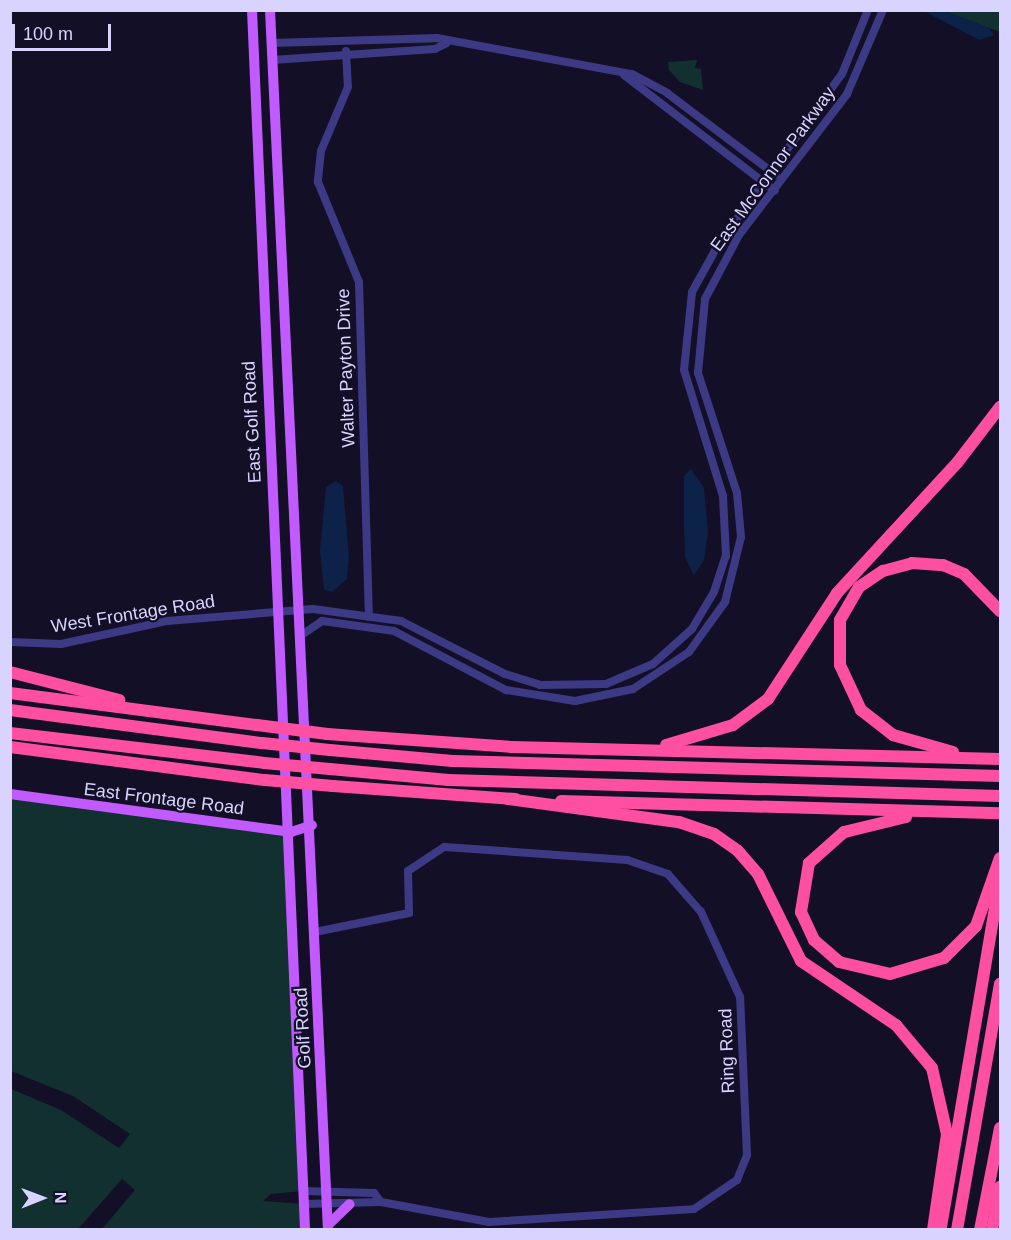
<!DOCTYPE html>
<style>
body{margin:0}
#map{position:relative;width:1011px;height:1240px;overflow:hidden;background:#130f26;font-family:Helvetica,sans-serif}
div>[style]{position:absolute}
.green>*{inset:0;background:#12302f}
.water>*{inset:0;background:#0c2248}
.minor>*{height:8px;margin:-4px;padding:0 4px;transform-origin:4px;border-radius:4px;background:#3d3a85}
.major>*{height:10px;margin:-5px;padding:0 5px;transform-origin:5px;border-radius:5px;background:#c25bff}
.highway>*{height:12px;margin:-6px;padding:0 6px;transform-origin:6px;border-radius:6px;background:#ff4fa3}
.highway-bridge>*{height:12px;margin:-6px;padding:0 6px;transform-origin:6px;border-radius:6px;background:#ff4fa3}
span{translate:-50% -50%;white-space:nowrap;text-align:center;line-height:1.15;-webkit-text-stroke:4.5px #130f26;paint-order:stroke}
.street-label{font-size:18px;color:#d9d4ff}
.frame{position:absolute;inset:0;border:12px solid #d9d4ff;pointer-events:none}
.north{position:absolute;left:12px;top:1168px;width:60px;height:60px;-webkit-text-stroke:4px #130f26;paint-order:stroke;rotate:89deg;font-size:16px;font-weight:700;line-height:24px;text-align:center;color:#d9d4ff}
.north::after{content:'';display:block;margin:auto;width:21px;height:27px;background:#d9d4ff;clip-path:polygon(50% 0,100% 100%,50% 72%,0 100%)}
.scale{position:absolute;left:12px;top:24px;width:99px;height:27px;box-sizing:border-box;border:3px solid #d9d4ff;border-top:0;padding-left:8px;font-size:18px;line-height:21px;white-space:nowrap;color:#d9d4ff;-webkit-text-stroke:4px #130f26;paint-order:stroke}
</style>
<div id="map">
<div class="green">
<div style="clip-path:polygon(944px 11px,1000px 11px,1000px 32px,989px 28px)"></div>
<div style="clip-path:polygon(420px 41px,440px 43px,355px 44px)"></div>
<div style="clip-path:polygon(697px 60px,695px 68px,701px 69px,703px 90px,680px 82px,669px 70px,668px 62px)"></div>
<div style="clip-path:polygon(10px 794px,291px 832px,303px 1191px,271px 1194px,263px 1201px,304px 1204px,305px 1229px,102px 1229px,135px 1190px,122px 1179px,78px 1229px,11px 1229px,11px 1089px,61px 1110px,119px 1148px,130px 1134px,73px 1096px,11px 1071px)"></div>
</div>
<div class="water">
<div style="clip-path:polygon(924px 11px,944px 11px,989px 28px,994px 35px,979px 40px)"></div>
<div style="clip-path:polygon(691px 469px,704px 488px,708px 532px,704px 560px,694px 575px,685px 557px,684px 531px,684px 476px)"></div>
<div style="clip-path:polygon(336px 481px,343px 486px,349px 557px,347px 579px,332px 592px,324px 590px,320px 550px,326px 487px)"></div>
</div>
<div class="minor">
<div style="left:272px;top:43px;width:165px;rotate:-1.7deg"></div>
<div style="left:437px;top:38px;width:198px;rotate:10.5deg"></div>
<div style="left:632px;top:74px;width:40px;rotate:28deg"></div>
<div style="left:667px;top:93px;width:136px;rotate:37deg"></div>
<div style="left:346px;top:51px;width:36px;rotate:87deg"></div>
<div style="left:348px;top:87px;width:69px;rotate:112.9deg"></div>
<div style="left:321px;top:151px;width:31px;rotate:96deg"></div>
<div style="left:318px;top:182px;width:108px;rotate:67.7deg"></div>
<div style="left:359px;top:282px;width:335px;rotate:88.3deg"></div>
<div style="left:272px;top:60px;width:163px;rotate:-3.9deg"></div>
<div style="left:435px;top:49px;width:13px;rotate:-27deg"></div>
<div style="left:624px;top:75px;width:190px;rotate:37.5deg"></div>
<div style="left:300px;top:636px;width:27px;rotate:-34deg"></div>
<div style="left:322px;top:621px;width:73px;rotate:7.9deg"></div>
<div style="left:394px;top:631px;width:127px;rotate:27.8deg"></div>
<div style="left:506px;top:690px;width:70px;rotate:9.1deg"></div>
<div style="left:575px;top:701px;width:59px;rotate:-11.7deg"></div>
<div style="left:633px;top:689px;width:67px;rotate:-33.5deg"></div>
<div style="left:689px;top:652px;width:62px;rotate:-54.2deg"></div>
<div style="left:725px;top:602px;width:67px;rotate:-76.2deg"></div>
<div style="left:741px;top:537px;width:44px;rotate:-95.2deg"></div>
<div style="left:737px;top:493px;width:126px;rotate:-108deg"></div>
<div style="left:698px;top:373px;width:74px;rotate:-84.6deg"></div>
<div style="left:705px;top:299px;width:72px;rotate:-62deg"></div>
<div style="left:739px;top:235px;width:178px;rotate:-52.5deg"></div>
<div style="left:847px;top:94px;width:91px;rotate:-66.8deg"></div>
<div style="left:10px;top:642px;width:51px;rotate:2.2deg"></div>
<div style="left:61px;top:644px;width:108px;rotate:-12.2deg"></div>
<div style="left:167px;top:621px;width:146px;rotate:-4.7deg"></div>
<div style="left:313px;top:609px;width:89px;rotate:7.8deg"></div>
<div style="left:401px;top:621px;width:117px;rotate:27deg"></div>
<div style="left:505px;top:674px;width:37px;rotate:17deg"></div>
<div style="left:540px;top:685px;width:66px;rotate:-0.9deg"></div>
<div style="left:606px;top:684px;width:51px;rotate:-23.1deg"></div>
<div style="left:653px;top:664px;width:52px;rotate:-41.9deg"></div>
<div style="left:692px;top:629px;width:43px;rotate:-59.3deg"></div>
<div style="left:714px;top:592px;width:38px;rotate:-72deg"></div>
<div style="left:726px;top:556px;width:60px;rotate:-92.9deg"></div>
<div style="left:723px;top:496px;width:132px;rotate:-107.2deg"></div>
<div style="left:684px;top:370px;width:78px;rotate:-84.1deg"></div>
<div style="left:692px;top:292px;width:54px;rotate:-61deg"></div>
<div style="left:718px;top:245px;width:211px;rotate:-54.1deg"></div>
<div style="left:842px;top:74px;width:69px;rotate:-67.9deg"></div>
<div style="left:303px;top:1191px;width:71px;rotate:1.6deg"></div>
<div style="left:374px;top:1193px;width:11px;rotate:52deg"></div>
<div style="left:304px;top:1204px;width:77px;rotate:-1.5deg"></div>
<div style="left:381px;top:1202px;width:110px;rotate:10.5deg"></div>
<div style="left:489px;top:1222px;width:205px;rotate:-3.6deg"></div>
<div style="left:694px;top:1209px;width:52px;rotate:-34deg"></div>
<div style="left:737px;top:1180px;width:27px;rotate:-68deg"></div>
<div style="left:747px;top:1155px;width:158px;rotate:-92.5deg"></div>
<div style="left:740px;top:997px;width:94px;rotate:-114.6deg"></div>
<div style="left:701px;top:912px;width:50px;rotate:-131deg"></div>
<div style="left:668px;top:874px;width:43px;rotate:-161.1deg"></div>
<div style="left:627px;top:860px;width:183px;rotate:-175.9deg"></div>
<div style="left:444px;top:847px;width:43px;rotate:146.3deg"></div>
<div style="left:408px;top:871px;width:42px;rotate:88.6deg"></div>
<div style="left:409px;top:913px;width:96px;rotate:168.6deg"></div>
</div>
<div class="major">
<div style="left:252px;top:10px;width:1221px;rotate:87.51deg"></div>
<div style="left:270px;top:10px;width:1221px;rotate:87.28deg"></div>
<div style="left:10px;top:794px;width:284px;rotate:7.7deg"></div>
<div style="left:291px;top:832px;width:22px;rotate:-18deg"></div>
<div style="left:328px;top:1225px;width:30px;rotate:-44deg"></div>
</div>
<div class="highway">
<div style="left:10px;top:672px;width:113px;rotate:14.4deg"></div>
<div style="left:10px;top:693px;width:249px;rotate:7.4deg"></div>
<div style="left:10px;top:710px;width:254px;rotate:7.5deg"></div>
<div style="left:10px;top:733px;width:256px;rotate:6.7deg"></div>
<div style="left:327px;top:734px;width:185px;rotate:4deg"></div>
<div style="left:512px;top:747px;width:488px;rotate:1.4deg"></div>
<div style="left:666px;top:745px;width:70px;rotate:-16.6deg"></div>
<div style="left:733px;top:725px;width:44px;rotate:-36.6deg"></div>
<div style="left:768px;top:699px;width:126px;rotate:-56.9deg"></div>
<div style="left:837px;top:593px;width:177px;rotate:-47.3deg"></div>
<div style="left:957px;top:463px;width:71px;rotate:-52.5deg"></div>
<div style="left:10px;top:747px;width:257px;rotate:7.4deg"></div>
<div style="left:330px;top:750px;width:123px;rotate:5.1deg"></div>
<div style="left:453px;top:761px;width:547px;rotate:1.57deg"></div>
<div style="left:953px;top:752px;width:62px;rotate:-164.2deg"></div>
<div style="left:893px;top:735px;width:41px;rotate:-142deg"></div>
<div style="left:861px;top:710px;width:50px;rotate:-115deg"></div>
<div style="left:840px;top:665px;width:45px;rotate:-90deg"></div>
<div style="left:840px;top:620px;width:38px;rotate:-60deg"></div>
<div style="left:859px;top:587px;width:29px;rotate:-34deg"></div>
<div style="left:883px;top:571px;width:30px;rotate:-15deg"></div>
<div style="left:912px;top:563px;width:31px;rotate:4deg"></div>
<div style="left:943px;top:565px;width:23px;rotate:23deg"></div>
<div style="left:964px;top:574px;width:52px;rotate:45.8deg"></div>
<div style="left:330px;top:769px;width:119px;rotate:5.3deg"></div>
<div style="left:448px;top:780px;width:552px;rotate:1.66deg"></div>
<div style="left:333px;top:786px;width:183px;rotate:4.1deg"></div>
<div style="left:508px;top:799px;width:173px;rotate:7.7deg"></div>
<div style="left:679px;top:822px;width:37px;rotate:19deg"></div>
<div style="left:714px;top:834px;width:29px;rotate:35deg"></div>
<div style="left:738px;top:851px;width:30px;rotate:49deg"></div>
<div style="left:758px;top:874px;width:97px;rotate:63.7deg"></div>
<div style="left:801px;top:961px;width:115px;rotate:34deg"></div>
<div style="left:896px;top:1025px;width:56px;rotate:50.1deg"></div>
<div style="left:932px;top:1068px;width:68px;rotate:77.2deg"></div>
<div style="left:947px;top:1134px;width:97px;rotate:98.3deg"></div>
<div style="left:561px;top:801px;width:439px;rotate:1.6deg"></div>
<div style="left:906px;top:817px;width:64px;rotate:166.4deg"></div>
<div style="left:844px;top:832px;width:47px;rotate:138.5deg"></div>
<div style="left:809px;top:863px;width:50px;rotate:99.3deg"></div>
<div style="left:801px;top:912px;width:31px;rotate:65deg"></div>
<div style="left:814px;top:940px;width:33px;rotate:41deg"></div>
<div style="left:839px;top:962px;width:52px;rotate:13.2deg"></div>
<div style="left:890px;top:974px;width:56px;rotate:-16.5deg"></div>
<div style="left:944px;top:958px;width:45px;rotate:-45deg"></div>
<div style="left:976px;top:926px;width:72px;rotate:-70.6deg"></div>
<div style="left:941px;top:1227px;width:352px;rotate:-80.4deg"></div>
<div style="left:957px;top:1230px;width:250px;rotate:-80.1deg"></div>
<div style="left:980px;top:1230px;width:104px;rotate:-78.9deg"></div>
<div style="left:992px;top:1230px;width:44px;rotate:-79.5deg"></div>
</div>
<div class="highway-bridge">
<div style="left:257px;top:725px;width:71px;rotate:7.3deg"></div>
<div style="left:262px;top:743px;width:68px;rotate:5.9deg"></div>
<div style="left:264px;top:763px;width:66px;rotate:5.2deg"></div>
<div style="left:265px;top:780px;width:68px;rotate:5deg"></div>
</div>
<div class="street-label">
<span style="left:773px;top:169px;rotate:-54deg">East McConnor Parkway</span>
<span style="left:346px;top:368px;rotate:-92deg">Walter Payton Drive</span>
<span style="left:252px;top:422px;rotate:-93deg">East Golf Road</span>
<span style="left:133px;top:614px;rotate:-9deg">West Frontage Road</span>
<span style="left:164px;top:799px;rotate:7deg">East Frontage Road</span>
<span style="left:303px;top:1028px;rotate:-93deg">Golf Road</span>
<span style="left:727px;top:1051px;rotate:-92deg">Ring Road</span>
</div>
<div class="frame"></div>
<div class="north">N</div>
<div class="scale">100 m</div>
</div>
